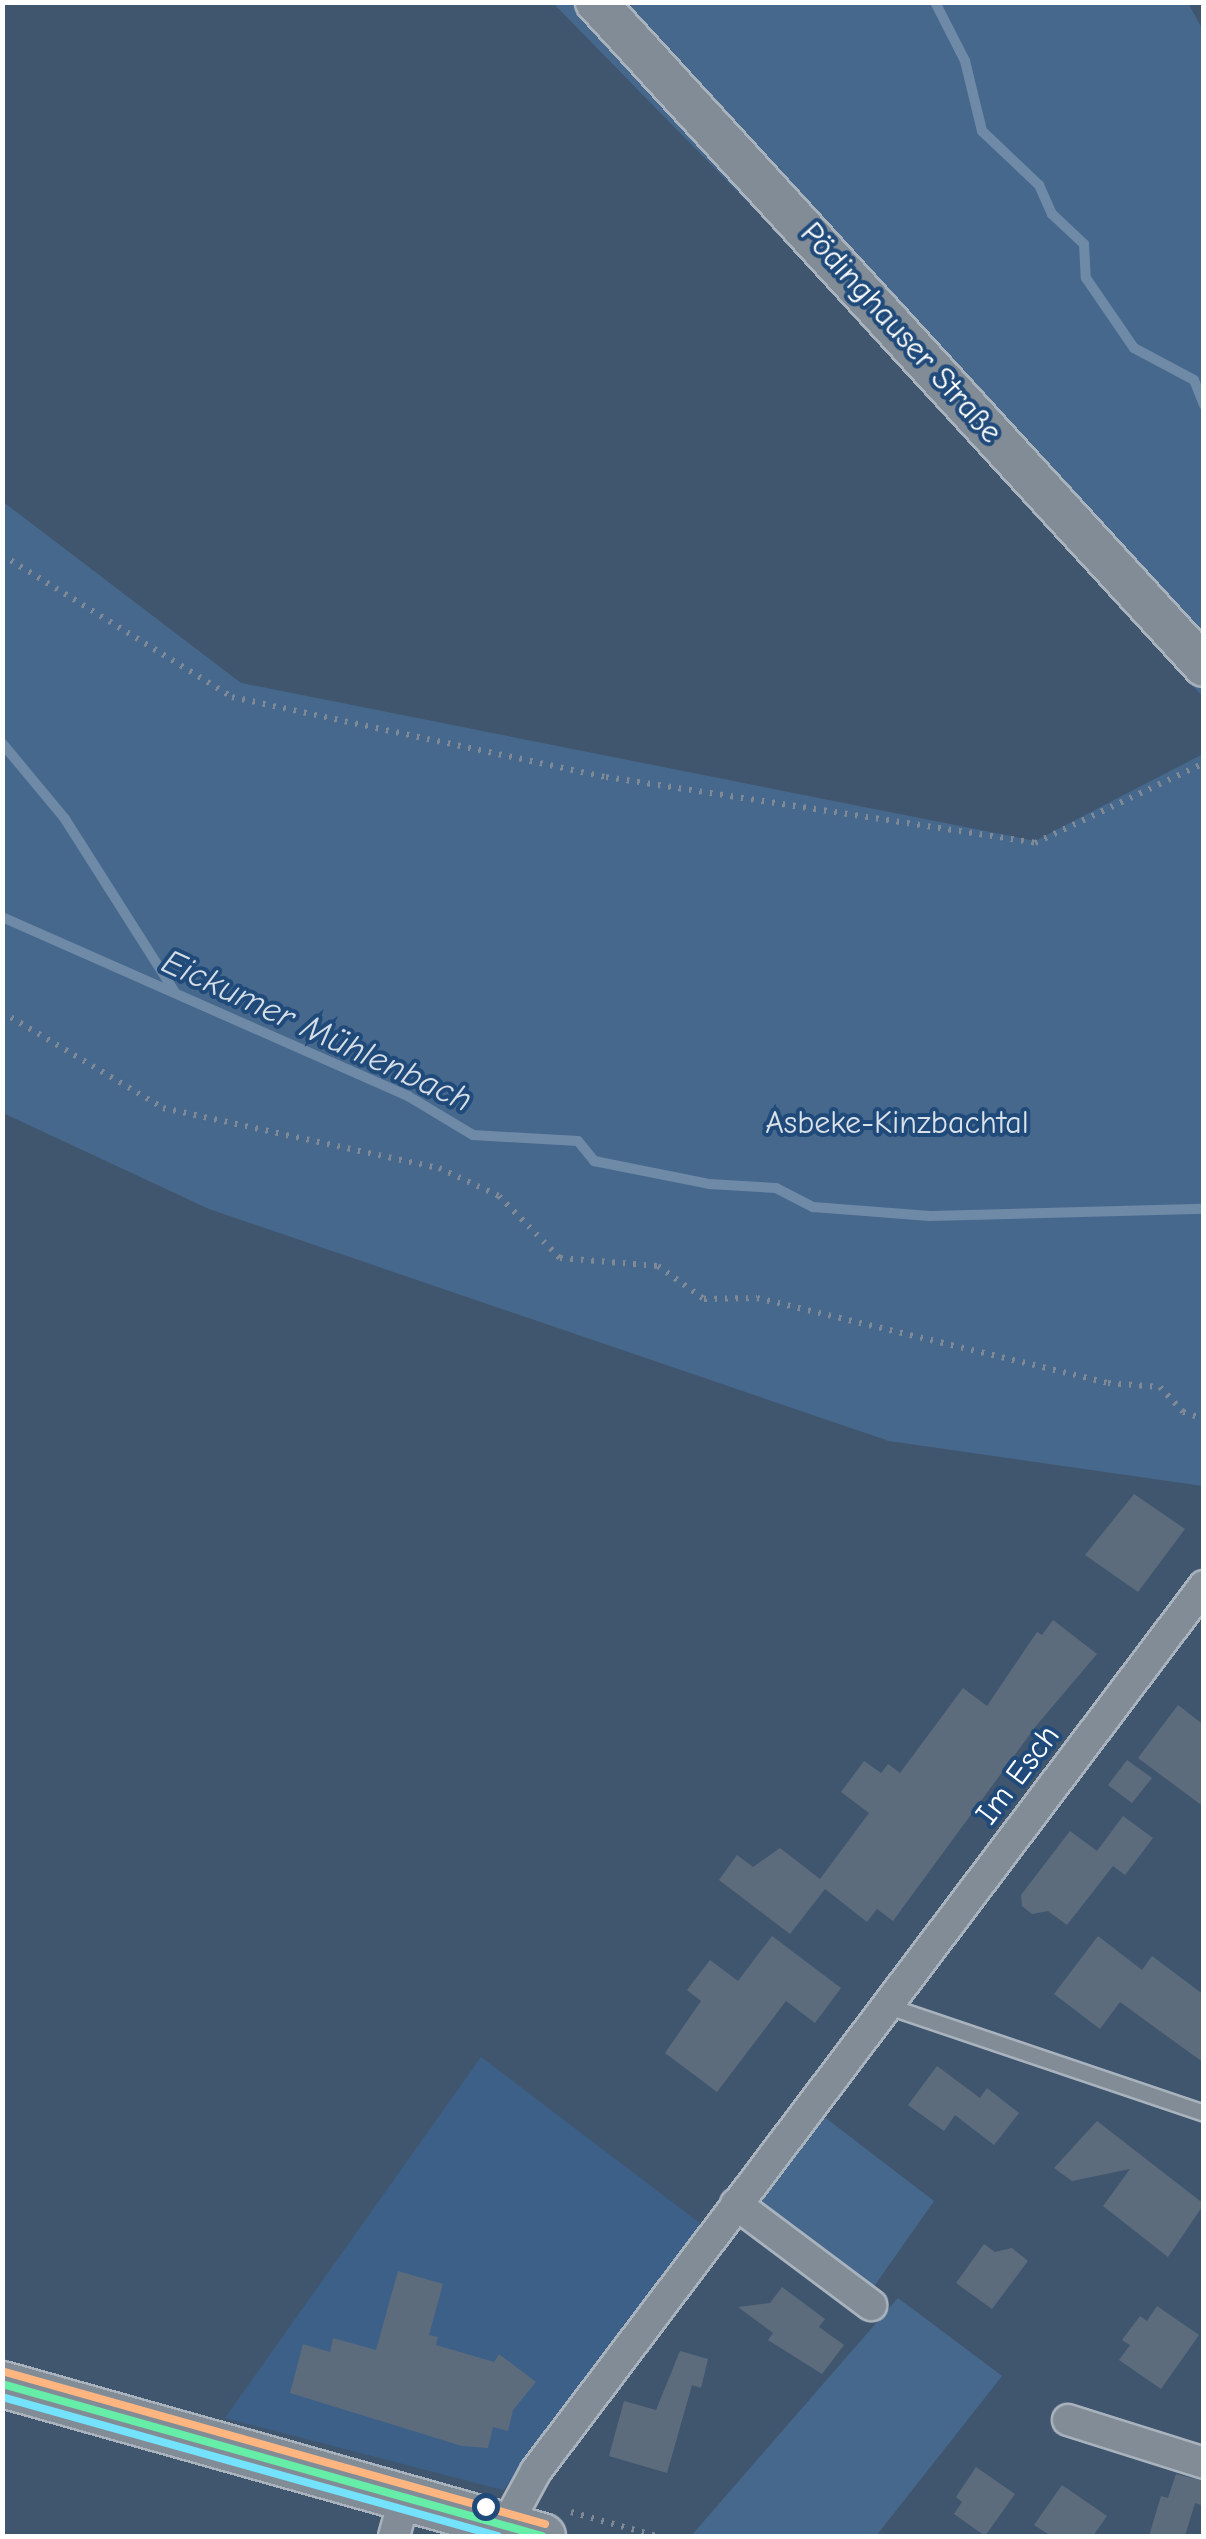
<!DOCTYPE html>
<meta charset="utf-8">
<style>
body{margin:0}
#map{position:relative;width:1206px;height:2539px;overflow:hidden;background:#40566e;font-family:"Comic Neue",sans-serif}
div>[style]{position:absolute}
.built>*{inset:0;background:#3c6087}
.green>*{inset:0;background:#47688d}
.stream>*{height:10px;margin:-5px;padding:0 5px;transform-origin:5px;border-radius:5px;background:#6f8aa7}
.building>*{inset:0;background:#5c6c7d}
.path>*{height:6px;margin-top:-3px;transform-origin:0;background:repeating-linear-gradient(90deg,#808a96 0 2.5px,transparent 0 10.5px)}
.roads{filter:drop-shadow(2px 0 #a9b3be) drop-shadow(-2px 0 #a9b3be) drop-shadow(0 2px #a9b3be) drop-shadow(0 -2px #a9b3be)}
.service>*{height:15px;margin:-7.5px;padding:0 7.5px;transform-origin:7.5px;border-radius:7.5px;background:#818c97}
.minor>*{height:30px;margin:-15px;padding:0 15px;transform-origin:15px;border-radius:15px;background:#818c97}
.tertiary>*{height:40px;margin:-20px;padding:0 20px;transform-origin:20px;border-radius:20px;background:#818c97}
.secondary>*{height:45px;margin:-22.5px;padding:0 22.5px;transform-origin:22.5px;border-radius:22.5px;background:#818c97}
.bus-1>*{height:8px;margin:-4px;padding:0 4px;transform-origin:4px;border-radius:4px;background:#66eda8}
.bus-2>*{height:8px;margin:-4px;padding:0 4px;transform-origin:4px;border-radius:4px;background:#73e2fa}
.bus-3>*{height:8px;margin:-4px;padding:0 4px;transform-origin:4px;border-radius:4px;background:#ffb580}
.dots>*{width:28px;height:28px;translate:-50% -50%;box-sizing:border-box;border:5px solid #1f4a7a;border-radius:50%}
span{translate:-50% -50%;white-space:nowrap;text-align:center;line-height:1.15;-webkit-text-stroke:8px #1f4a7a;paint-order:stroke}
.street-label{font-size:32px;color:#fff}
.park-label{font-size:32px;color:#dae1e9}
.water-label{font-size:35px;color:#d5dde6;font-style:italic}
.frame{position:absolute;inset:0;border:5px solid #fff;pointer-events:none}
</style>
<div id="map">
<div class="built">
<div style="clip-path:polygon(481px 2057px,705px 2227px,503px 2490px,225px 2418px)"></div>
</div>
<div class="green">
<div style="clip-path:polygon(553px 3px,1188px 3px,1204px 32px,1203px 697px,817px 273px)"></div>
<div style="clip-path:polygon(2px 501px,241px 683px,1035px 841px,1203px 754px,1203px 1486px,889px 1441px,209px 1209px,3px 1113px)"></div>
<div style="clip-path:polygon(823px 2116px,934px 2201px,870px 2292px,756px 2206px)"></div>
<div style="clip-path:polygon(898px 2298px,1002px 2376px,876px 2536px,691px 2536px)"></div>
</div>
<div class="stream">
<div style="left:935px;top:2px;width:66px;rotate:63deg"></div>
<div style="left:965px;top:61px;width:72px;rotate:76.3deg"></div>
<div style="left:982px;top:131px;width:79px;rotate:43.5deg"></div>
<div style="left:1039px;top:185px;width:32px;rotate:66deg"></div>
<div style="left:1052px;top:214px;width:44px;rotate:43.2deg"></div>
<div style="left:1084px;top:244px;width:34px;rotate:87deg"></div>
<div style="left:1086px;top:278px;width:85px;rotate:55.6deg"></div>
<div style="left:1134px;top:348px;width:68px;rotate:28.1deg"></div>
<div style="left:1194px;top:380px;width:27px;rotate:68deg"></div>
<div style="left:2px;top:743px;width:99px;rotate:50.3deg"></div>
<div style="left:65px;top:819px;width:205px;rotate:57.6deg"></div>
<div style="left:2px;top:917px;width:444px;rotate:23.8deg"></div>
<div style="left:408px;top:1096px;width:76px;rotate:31deg"></div>
<div style="left:473px;top:1135px;width:105px;rotate:3.3deg"></div>
<div style="left:578px;top:1141px;width:26px;rotate:51deg"></div>
<div style="left:594px;top:1161px;width:117px;rotate:11.3deg"></div>
<div style="left:709px;top:1184px;width:67px;rotate:3.4deg"></div>
<div style="left:776px;top:1188px;width:42px;rotate:27.2deg"></div>
<div style="left:813px;top:1207px;width:117px;rotate:4.4deg"></div>
<div style="left:930px;top:1216px;width:274px;rotate:-1.5deg"></div>
</div>
<div class="building">
<div style="clip-path:polygon(1134px 1494px,1185px 1529px,1138px 1592px,1085px 1555px)"></div>
<div style="clip-path:polygon(1053px 1620px,1097px 1654px,1036px 1726px,893px 1921px,877px 1909px,867px 1922px,825px 1889px,790px 1934px,719px 1880px,737px 1855px,753px 1867px,780px 1848px,820px 1879px,869px 1813px,841px 1792px,864px 1761px,881px 1773px,888px 1764px,900px 1773px,963px 1688px,987px 1706px,1037px 1632px,1042px 1635px)"></div>
<div style="clip-path:polygon(1178px 1705px,1204px 1725px,1204px 1807px,1138px 1758px)"></div>
<div style="clip-path:polygon(1127px 1760px,1152px 1778px,1132px 1803px,1108px 1785px)"></div>
<div style="clip-path:polygon(1123px 1816px,1153px 1838px,1125px 1875px,1113px 1866px,1067px 1925px,1048px 1911px,1032px 1914px,1022px 1906px,1021px 1895px,1070px 1831px,1097px 1851px)"></div>
<div style="clip-path:polygon(772px 1936px,841px 1988px,815px 2023px,786px 2001px,717px 2092px,665px 2053px,701px 2001px,687px 1990px,710px 1960px,738px 1981px)"></div>
<div style="clip-path:polygon(1098px 1936px,1142px 1970px,1152px 1956px,1204px 1995px,1204px 2063px,1120px 2002px,1100px 2029px,1054px 1994px)"></div>
<div style="clip-path:polygon(937px 2066px,980px 2098px,987px 2088px,1019px 2113px,994px 2145px,955px 2115px,944px 2131px,908px 2105px)"></div>
<div style="clip-path:polygon(1097px 2121px,1204px 2204px,1168px 2257px,1103px 2206px,1130px 2169px,1072px 2181px,1054px 2168px)"></div>
<div style="clip-path:polygon(984px 2244px,995px 2252px,1012px 2248px,1028px 2261px,992px 2309px,956px 2283px)"></div>
<div style="clip-path:polygon(398px 2271px,443px 2284px,429px 2335px,438px 2337px,436px 2345px,494px 2362px,499px 2354px,536px 2382px,513px 2410px,508px 2431px,493px 2427px,488px 2448px,462px 2446px,290px 2393px,303px 2344px,330px 2352px,333px 2338px,376px 2350px)"></div>
<div style="clip-path:polygon(782px 2287px,825px 2319px,819px 2327px,844px 2345px,822px 2374px,768px 2340px,773px 2333px,738px 2307px,770px 2303px)"></div>
<div style="clip-path:polygon(1157px 2306px,1199px 2335px,1161px 2389px,1119px 2360px,1130px 2345px,1122px 2340px,1140px 2316px,1147px 2321px)"></div>
<div style="clip-path:polygon(680px 2351px,708px 2359px,701px 2388px,692px 2385px,667px 2473px,609px 2456px,624px 2401px,656px 2410px)"></div>
<div style="clip-path:polygon(976px 2467px,1015px 2494px,985px 2536px,954px 2514px,962px 2502px,956px 2497px)"></div>
<div style="clip-path:polygon(1176px 2474px,1204px 2481px,1204px 2506px,1195px 2503px,1185px 2536px,1149px 2536px,1161px 2496px,1168px 2498px)"></div>
<div style="clip-path:polygon(1062px 2485px,1107px 2516px,1093px 2536px,1051px 2536px,1034px 2525px)"></div>
</div>
<div class="path">
<div style="left:2px;top:555px;width:270px;rotate:31.7deg"></div>
<div style="left:232px;top:697px;width:382px;rotate:12.1deg"></div>
<div style="left:606px;top:777px;width:434px;rotate:8.7deg"></div>
<div style="left:1035px;top:843px;width:187px;rotate:-25.3deg"></div>
<div style="left:2px;top:1012px;width:187px;rotate:30.8deg"></div>
<div style="left:163px;top:1108px;width:282px;rotate:12.3deg"></div>
<div style="left:439px;top:1168px;width:66px;rotate:25deg"></div>
<div style="left:499px;top:1196px;width:87px;rotate:45.5deg"></div>
<div style="left:560px;top:1258px;width:98px;rotate:4.7deg"></div>
<div style="left:658px;top:1266px;width:57px;rotate:35.7deg"></div>
<div style="left:704px;top:1299px;width:53px;rotate:-1.1deg"></div>
<div style="left:757px;top:1298px;width:361px;rotate:13.6deg"></div>
<div style="left:1108px;top:1383px;width:52px;rotate:4.4deg"></div>
<div style="left:1160px;top:1387px;width:34px;rotate:47deg"></div>
<div style="left:1183px;top:1412px;width:22px;rotate:18deg"></div>
<div style="left:571px;top:2512px;width:88px;rotate:15.8deg"></div>
</div>
<div class="roads">
<div class="service">
<div style="left:888px;top:2006px;width:334px;rotate:18.7deg"></div>
</div>
<div class="minor">
<div style="left:736px;top:2204px;width:169px;rotate:36.8deg"></div>
<div style="left:1068px;top:2420px;width:143px;rotate:17.5deg"></div>
<div style="left:506px;top:2526px;width:63px;rotate:-61.4deg"></div>
<div style="left:536px;top:2471px;width:1109px;rotate:-52.95deg"></div>
<div style="left:394px;top:2536px;width:41px;rotate:-74.2deg"></div>
</div>
<div class="tertiary">
<div style="left:596px;top:2px;width:900px;rotate:47.52deg"></div>
</div>
<div class="secondary">
<div style="left:2px;top:2384px;width:561px;rotate:15.72deg"></div>
</div>
</div>
<div class="bus-1">
<div style="left:2px;top:2384px;width:561px;rotate:15.72deg"></div>
</div>
<div class="bus-2">
<div style="left:2px;top:2397px;width:515px;rotate:15.66deg"></div>
</div>
<div class="bus-3">
<div style="left:5px;top:2372px;width:561px;rotate:15.72deg"></div>
</div>
<div class="dots">
<div style="left:486px;top:2507px;background:#fff"></div>
</div>
<div class="street-label">
<span style="left:901px;top:333px;rotate:48deg">Pödinghauser Straße</span>
<span style="left:1018px;top:1775px;rotate:-53deg">Im Esch</span>
</div>
<div class="park-label">
<span style="left:897px;top:1123px">Asbeke-Kinzbachtal</span>
</div>
<div class="water-label">
<span style="left:317px;top:1031px;rotate:25deg">Eickumer Mühlenbach</span>
</div>
<div class="frame"></div>
</div>
